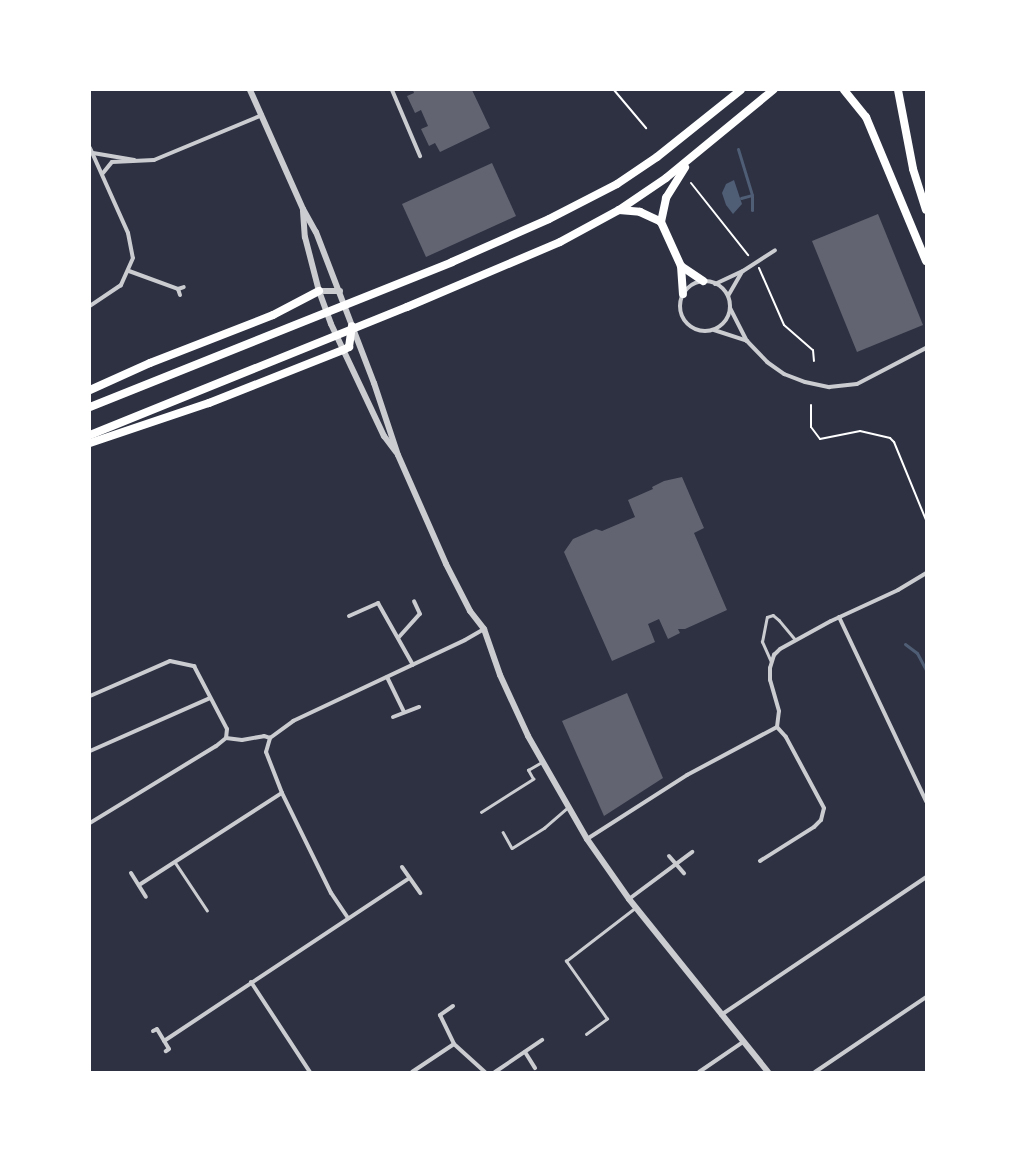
<!DOCTYPE html>
<style>
body{margin:0}
#map{position:relative;width:1016px;height:1162px;overflow:hidden;background:#2d3142;font-family:"Golos Text",sans-serif}
div>[style]{position:absolute}
.water>*{inset:0;background:#4f5d75}
.stream>*{height:3px;margin:-1.5px;padding:0 1.5px;transform-origin:1.5px;border-radius:1.5px;background:#4f5d75}
.building>*{inset:0;background:#626471}
.path>*{height:2px;margin:-1px;padding:0 1px;transform-origin:1px;border-radius:1px;background:#fff}
.service>*{height:2.5px;margin:-1.25px;padding:0 1.25px;transform-origin:1.25px;border-radius:1.25px;background:#caccd0}
.minor>*{height:4px;margin:-2px;padding:0 2px;transform-origin:2px;border-radius:2px;background:#caccd0}
.minor>.ring{margin:-2px;padding:0;box-sizing:content-box;background:none;border:4px solid #caccd0;border-radius:50%}
.tertiary>*{height:6px;margin:-3px;padding:0 3px;transform-origin:3px;border-radius:3px;background:#caccd0}
.primary>*{height:8px;margin:-4px;padding:0 4px;transform-origin:4px;border-radius:4px;background:#fff}
span{translate:-50% -50%;white-space:nowrap;text-align:center;line-height:1.15;-webkit-text-stroke:4px #fff;paint-order:stroke}
.frame{position:absolute;inset:0;border:91px solid #fff;pointer-events:none}
</style>
<div id="map">
<div class="water">
<div style="clip-path:polygon(734px 180px,742px 204px,733px 214px,726px 205px,722px 193px,726px 184px)"></div>
</div>
<div class="stream">
<div style="left:738px;top:149px;width:48px;rotate:73.1deg"></div>
<div style="left:752px;top:195px;width:15px;rotate:90deg"></div>
<div style="left:741px;top:198px;width:11px;rotate:-15deg"></div>
<div style="left:905px;top:644px;width:15px;rotate:37deg"></div>
<div style="left:917px;top:653px;width:19px;rotate:62deg"></div>
</div>
<div class="building">
<div style="clip-path:polygon(413px 90px,472px 90px,490px 128px,440px 152px,435px 143px,429px 146px,421px 129px,428px 126px,421px 110px,415px 113px,407px 96px,414px 93px)"></div>
<div style="clip-path:polygon(492px 163px,516px 216px,426px 257px,402px 204px)"></div>
<div style="clip-path:polygon(878px 214px,923px 325px,857px 352px,812px 241px)"></div>
<div style="clip-path:polygon(682px 477px,704px 528px,694px 533px,727px 610px,685px 629px,678px 629px,680px 633px,668px 639px,659px 619px,648px 624px,655px 642px,612px 661px,564px 552px,573px 539px,596px 529px,602px 531px,635px 517px,628px 500px,653px 489px,652px 487px,664px 481px)"></div>
<div style="clip-path:polygon(627px 693px,663px 778px,604px 816px,562px 721px)"></div>
</div>
<div class="path">
<div style="left:614px;top:90px;width:50px;rotate:49.9deg"></div>
<div style="left:691px;top:183px;width:92px;rotate:51.6deg"></div>
<div style="left:759px;top:268px;width:62px;rotate:66.3deg"></div>
<div style="left:784px;top:325px;width:38px;rotate:41deg"></div>
<div style="left:813px;top:350px;width:11px;rotate:85deg"></div>
<div style="left:811px;top:405px;width:22px;rotate:90deg"></div>
<div style="left:811px;top:427px;width:15px;rotate:53deg"></div>
<div style="left:820px;top:439px;width:41px;rotate:-11.3deg"></div>
<div style="left:860px;top:431px;width:31px;rotate:13deg"></div>
<div style="left:890px;top:438px;width:6px;rotate:45deg"></div>
<div style="left:894px;top:442px;width:84px;rotate:67.7deg"></div>
</div>
<div class="service">
<div style="left:771px;top:662px;width:22px;rotate:-114deg"></div>
<div style="left:762px;top:642px;width:25px;rotate:-79deg"></div>
<div style="left:767px;top:617px;width:6px;rotate:-18deg"></div>
<div style="left:773px;top:615px;width:8px;rotate:40deg"></div>
<div style="left:779px;top:620px;width:25px;rotate:50deg"></div>
<div style="left:481px;top:812px;width:62px;rotate:-32.4deg"></div>
<div style="left:533px;top:779px;width:10px;rotate:-119deg"></div>
<div style="left:528px;top:770px;width:16px;rotate:-30deg"></div>
<div style="left:503px;top:832px;width:18px;rotate:61deg"></div>
<div style="left:512px;top:848px;width:38px;rotate:-32deg"></div>
<div style="left:544px;top:828px;width:32px;rotate:-41deg"></div>
<div style="left:175px;top:862px;width:58px;rotate:56.3deg"></div>
<div style="left:586px;top:1034px;width:26px;rotate:-36deg"></div>
<div style="left:607px;top:1019px;width:71px;rotate:-125.3deg"></div>
<div style="left:566px;top:961px;width:88px;rotate:-37.6deg"></div>
</div>
<div class="minor">
<div style="left:392px;top:90px;width:72px;rotate:67deg"></div>
<div style="left:90px;top:148px;width:93px;rotate:65.9deg"></div>
<div style="left:128px;top:233px;width:25px;rotate:79deg"></div>
<div style="left:133px;top:258px;width:30px;rotate:114deg"></div>
<div style="left:121px;top:285px;width:37px;rotate:146deg"></div>
<div style="left:93px;top:153px;width:42px;rotate:9.7deg"></div>
<div style="left:103px;top:173px;width:14px;rotate:-51deg"></div>
<div style="left:112px;top:162px;width:42px;rotate:-2.7deg"></div>
<div style="left:154px;top:160px;width:117px;rotate:-22.6deg"></div>
<div style="left:129px;top:271px;width:52px;rotate:20.2deg"></div>
<div class="ring" style="left:680px;top:281px;width:46px;height:46px"></div>
<div style="left:715px;top:284px;width:31px;rotate:-25deg"></div>
<div style="left:743px;top:271px;width:38px;rotate:-33deg"></div>
<div style="left:180px;top:295px;width:6px;rotate:-108deg"></div>
<div style="left:178px;top:289px;width:6px;rotate:-18deg"></div>
<div style="left:728px;top:296px;width:28px;rotate:-60deg"></div>
<div style="left:730px;top:308px;width:37px;rotate:63deg"></div>
<div style="left:747px;top:341px;width:29px;rotate:46deg"></div>
<div style="left:767px;top:362px;width:21px;rotate:35deg"></div>
<div style="left:784px;top:374px;width:22px;rotate:21deg"></div>
<div style="left:805px;top:382px;width:25px;rotate:12deg"></div>
<div style="left:829px;top:387px;width:28px;rotate:-6deg"></div>
<div style="left:857px;top:384px;width:78px;rotate:-27.6deg"></div>
<div style="left:714px;top:330px;width:35px;rotate:18deg"></div>
<div style="left:349px;top:616px;width:32px;rotate:-24deg"></div>
<div style="left:378px;top:603px;width:71px;rotate:60.6deg"></div>
<div style="left:839px;top:617px;width:204px;rotate:64.7deg"></div>
<div style="left:399px;top:637px;width:31px;rotate:-48deg"></div>
<div style="left:420px;top:614px;width:14px;rotate:-115deg"></div>
<div style="left:387px;top:677px;width:39px;rotate:64deg"></div>
<div style="left:90px;top:696px;width:87px;rotate:-23.6deg"></div>
<div style="left:170px;top:661px;width:25px;rotate:12deg"></div>
<div style="left:194px;top:666px;width:71px;rotate:62.4deg"></div>
<div style="left:227px;top:729px;width:9px;rotate:96deg"></div>
<div style="left:226px;top:738px;width:13px;rotate:141deg"></div>
<div style="left:216px;top:746px;width:148px;rotate:148.6deg"></div>
<div style="left:393px;top:717px;width:28px;rotate:-21deg"></div>
<div style="left:226px;top:738px;width:16px;rotate:7deg"></div>
<div style="left:242px;top:740px;width:22px;rotate:-10deg"></div>
<div style="left:264px;top:736px;width:6px;rotate:18deg"></div>
<div style="left:90px;top:751px;width:131px;rotate:-23.8deg"></div>
<div style="left:587px;top:839px;width:119px;rotate:-32.6deg"></div>
<div style="left:687px;top:775px;width:102px;rotate:-28.1deg"></div>
<div style="left:777px;top:727px;width:16px;rotate:-83deg"></div>
<div style="left:779px;top:711px;width:32px;rotate:-106deg"></div>
<div style="left:770px;top:680px;width:12px;rotate:-90deg"></div>
<div style="left:770px;top:668px;width:14px;rotate:-73deg"></div>
<div style="left:774px;top:655px;width:8px;rotate:-45deg"></div>
<div style="left:780px;top:649px;width:58px;rotate:-28.8deg"></div>
<div style="left:831px;top:621px;width:74px;rotate:-24.8deg"></div>
<div style="left:898px;top:590px;width:33px;rotate:-31deg"></div>
<div style="left:669px;top:856px;width:23px;rotate:49deg"></div>
<div style="left:760px;top:861px;width:64px;rotate:-32.2deg"></div>
<div style="left:814px;top:827px;width:10px;rotate:-45deg"></div>
<div style="left:821px;top:820px;width:12px;rotate:-76deg"></div>
<div style="left:824px;top:808px;width:81px;rotate:-118.2deg"></div>
<div style="left:786px;top:737px;width:13px;rotate:-132deg"></div>
<div style="left:402px;top:867px;width:32px;rotate:55deg"></div>
<div style="left:131px;top:873px;width:28px;rotate:58deg"></div>
<div style="left:139px;top:885px;width:170px;rotate:-32.8deg"></div>
<div style="left:629px;top:899px;width:79px;rotate:-36.7deg"></div>
<div style="left:348px;top:918px;width:30px;rotate:-124deg"></div>
<div style="left:331px;top:893px;width:111px;rotate:-116.1deg"></div>
<div style="left:282px;top:793px;width:44px;rotate:-111.3deg"></div>
<div style="left:266px;top:752px;width:15px;rotate:-74deg"></div>
<div style="left:270px;top:738px;width:29px;rotate:-36deg"></div>
<div style="left:293px;top:721px;width:190px;rotate:-25.2deg"></div>
<div style="left:465px;top:640px;width:22px;rotate:-30deg"></div>
<div style="left:251px;top:982px;width:108px;rotate:56.8deg"></div>
<div style="left:453px;top:1006px;width:16px;rotate:145deg"></div>
<div style="left:440px;top:1015px;width:32px;rotate:64deg"></div>
<div style="left:721px;top:1015px;width:247px;rotate:-33.9deg"></div>
<div style="left:153px;top:1031px;width:4px;rotate:-27deg"></div>
<div style="left:157px;top:1029px;width:23px;rotate:59deg"></div>
<div style="left:169px;top:1049px;width:4px;rotate:146deg"></div>
<div style="left:164px;top:1041px;width:294px;rotate:-33.6deg"></div>
<div style="left:525px;top:1052px;width:19px;rotate:58deg"></div>
<div style="left:412px;top:1072px;width:50px;rotate:-33.7deg"></div>
<div style="left:454px;top:1044px;width:42px;rotate:42.1deg"></div>
<div style="left:495px;top:1072px;width:57px;rotate:-34.2deg"></div>
<div style="left:699px;top:1072px;width:53px;rotate:-34.3deg"></div>
<div style="left:815px;top:1072px;width:134px;rotate:-34deg"></div>
</div>
<div class="tertiary">
<div style="left:250px;top:90px;width:130px;rotate:66deg"></div>
<div style="left:303px;top:209px;width:26px;rotate:61deg"></div>
<div style="left:316px;top:232px;width:162px;rotate:69deg"></div>
<div style="left:374px;top:383px;width:76px;rotate:71.6deg"></div>
<div style="left:398px;top:455px;width:119px;rotate:66.2deg"></div>
<div style="left:446px;top:564px;width:53px;rotate:62.9deg"></div>
<div style="left:470px;top:611px;width:23px;rotate:52deg"></div>
<div style="left:484px;top:629px;width:49px;rotate:70.8deg"></div>
<div style="left:500px;top:675px;width:67px;rotate:65.3deg"></div>
<div style="left:528px;top:736px;width:119px;rotate:60.2deg"></div>
<div style="left:587px;top:839px;width:73px;rotate:55deg"></div>
<div style="left:629px;top:899px;width:222px;rotate:51.2deg"></div>
<div style="left:303px;top:211px;width:26px;rotate:86deg"></div>
<div style="left:305px;top:237px;width:56px;rotate:75.5deg"></div>
<div style="left:319px;top:291px;width:35px;rotate:70deg"></div>
<div style="left:331px;top:324px;width:124px;rotate:64.7deg"></div>
<div style="left:384px;top:436px;width:20px;rotate:53deg"></div>
<div style="left:319px;top:291px;width:21px"></div>
</div>
<div class="primary">
<div style="left:844px;top:90px;width:35px;rotate:51deg"></div>
<div style="left:866px;top:117px;width:156px;rotate:67.4deg"></div>
<div style="left:898px;top:90px;width:80px;rotate:79.2deg"></div>
<div style="left:913px;top:169px;width:43px;rotate:72.4deg"></div>
<div style="left:619px;top:210px;width:21px;rotate:5deg"></div>
<div style="left:640px;top:212px;width:23px;rotate:25deg"></div>
<div style="left:661px;top:222px;width:48px;rotate:65.6deg"></div>
<div style="left:681px;top:266px;width:28px;rotate:86deg"></div>
<div style="left:661px;top:222px;width:25px;rotate:-78deg"></div>
<div style="left:666px;top:198px;width:36px;rotate:-58deg"></div>
<div style="left:681px;top:266px;width:27px;rotate:34deg"></div>
<div style="left:90px;top:390px;width:66px;rotate:-24.2deg"></div>
<div style="left:150px;top:363px;width:132px;rotate:-21.3deg"></div>
<div style="left:273px;top:315px;width:52px;rotate:-27.6deg"></div>
<div style="left:90px;top:407px;width:390px;rotate:-21.8deg"></div>
<div style="left:452px;top:262px;width:106px;rotate:-23.9deg"></div>
<div style="left:549px;top:219px;width:76px;rotate:-27.2deg"></div>
<div style="left:617px;top:184px;width:48px;rotate:-34deg"></div>
<div style="left:657px;top:157px;width:107px;rotate:-38.6deg"></div>
<div style="left:90px;top:435px;width:342px;rotate:-22deg"></div>
<div style="left:407px;top:307px;width:166px;rotate:-23deg"></div>
<div style="left:560px;top:242px;width:67px;rotate:-28.5deg"></div>
<div style="left:619px;top:210px;width:57px;rotate:-34.2deg"></div>
<div style="left:666px;top:178px;width:139px;rotate:-39.4deg"></div>
<div style="left:90px;top:443px;width:126px;rotate:-18.6deg"></div>
<div style="left:209px;top:403px;width:144px;rotate:-21.6deg"></div>
<div style="left:343px;top:350px;width:7px;rotate:-27deg"></div>
<div style="left:349px;top:347px;width:21px;rotate:-82deg"></div>
</div>
<div class="frame"></div>
</div>
